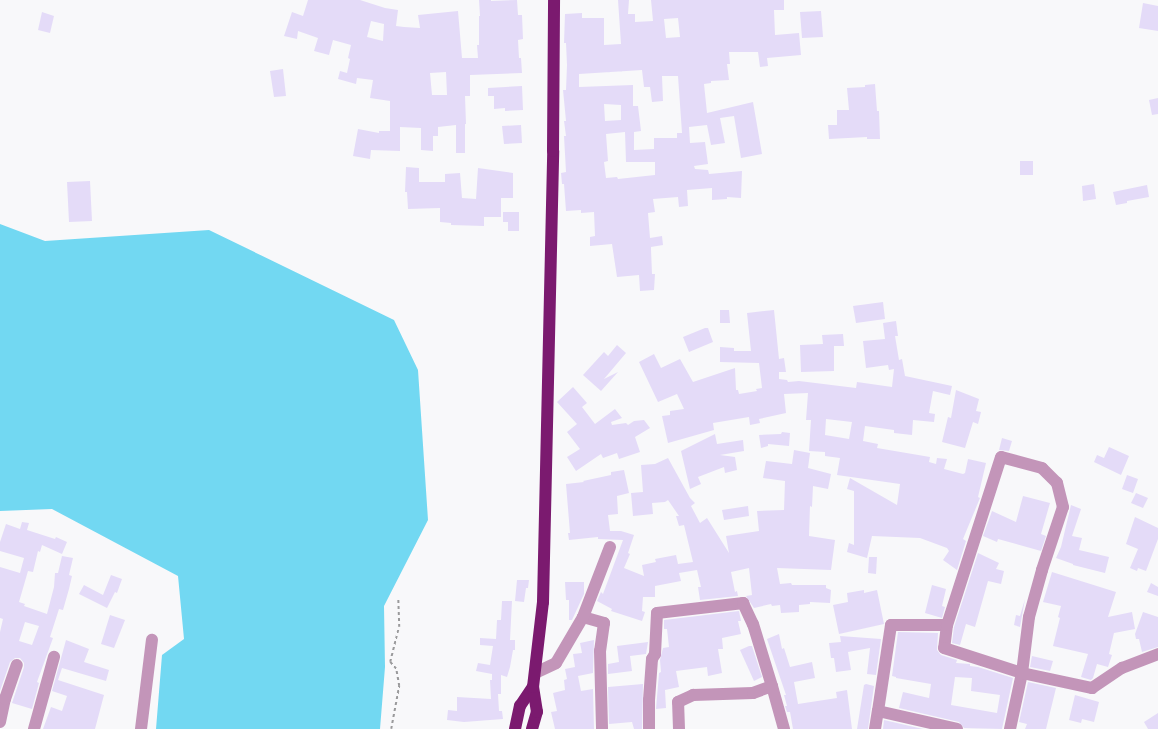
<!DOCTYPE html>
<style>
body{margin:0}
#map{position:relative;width:1158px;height:729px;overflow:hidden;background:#f8f8fa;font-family:"Titillium Web",sans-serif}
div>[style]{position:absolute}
.water>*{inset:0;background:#72d8f2}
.building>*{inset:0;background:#e4dbf8}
.path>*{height:1.5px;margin-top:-0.75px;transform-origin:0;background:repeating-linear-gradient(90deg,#9a9a9c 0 3px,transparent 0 6px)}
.minor>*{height:12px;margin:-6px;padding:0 6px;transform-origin:6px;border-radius:6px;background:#c395b9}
.highway>*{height:12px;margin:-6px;padding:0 6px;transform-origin:6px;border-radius:6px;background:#7b1a6f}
span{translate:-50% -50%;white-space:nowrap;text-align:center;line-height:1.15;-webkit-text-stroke:3px #f8f8fa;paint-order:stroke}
</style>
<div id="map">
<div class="water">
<div style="clip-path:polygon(0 224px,45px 241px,209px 230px,394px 320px,418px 370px,428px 520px,384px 606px,385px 667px,380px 729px,156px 729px,162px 655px,184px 639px,178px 576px,52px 509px,0 511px)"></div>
</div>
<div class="building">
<div style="clip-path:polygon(evenodd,308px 0,360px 0,385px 8px,398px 10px,396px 26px,404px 27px,420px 28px,418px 15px,458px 11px,462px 58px,478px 58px,477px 45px,479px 45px,479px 16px,480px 16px,479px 0,491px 0,491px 1px,517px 0,518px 15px,522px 15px,523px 39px,518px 40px,519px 58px,521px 58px,522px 73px,470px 75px,470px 96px,465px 96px,466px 124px,465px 124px,465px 153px,456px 153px,456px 125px,438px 127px,438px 136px,433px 136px,433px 151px,421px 150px,421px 128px,400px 127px,400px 151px,371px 150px,370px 159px,353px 156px,358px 129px,379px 133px,379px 131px,390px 131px,390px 101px,370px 98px,373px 80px,357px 78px,356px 84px,338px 79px,340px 71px,347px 73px,350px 59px,348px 58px,351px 45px,333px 40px,329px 55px,314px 51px,318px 38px,298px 31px,297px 39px,284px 36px,292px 12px,303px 16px,308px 0,371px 21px,384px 24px,383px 41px,367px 37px,371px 21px,308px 0,446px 72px,447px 95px,432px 95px,430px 73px,446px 72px)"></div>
<div style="clip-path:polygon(evenodd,618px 0,629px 0,628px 14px,635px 14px,635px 22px,653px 21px,651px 0,784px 0,784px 10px,774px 10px,775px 35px,799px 33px,801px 55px,767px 58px,768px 66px,760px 67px,758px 52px,729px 52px,730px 64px,727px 64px,729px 80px,711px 81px,711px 83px,704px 84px,707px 113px,753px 102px,762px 154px,741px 158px,734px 116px,720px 118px,725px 143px,711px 145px,707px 125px,689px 127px,690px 143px,705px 142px,708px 164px,694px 166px,695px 169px,708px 170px,709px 174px,742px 171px,741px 198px,727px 197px,727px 199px,712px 200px,712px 188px,687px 190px,688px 206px,679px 207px,678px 197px,653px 199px,655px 212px,648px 213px,650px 238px,662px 236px,663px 245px,651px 247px,651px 249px,652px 274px,655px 274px,654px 290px,640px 291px,639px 275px,617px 277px,612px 244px,590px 246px,590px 237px,595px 236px,594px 212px,581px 213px,581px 210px,566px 211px,564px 184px,562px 184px,561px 173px,566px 172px,564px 136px,566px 136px,564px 121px,566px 121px,563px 90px,566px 90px,567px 65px,566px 43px,564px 43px,565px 14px,582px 13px,582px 18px,604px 18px,604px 45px,621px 44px,618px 0,678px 18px,680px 37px,666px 38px,664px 19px,678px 18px,618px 0,642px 70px,644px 87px,650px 87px,652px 102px,663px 101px,662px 76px,678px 76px,682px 133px,677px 133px,677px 138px,654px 138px,654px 149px,634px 150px,634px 132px,641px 131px,638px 106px,633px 106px,633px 85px,579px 87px,579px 74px,642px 70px,618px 0,604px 104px,621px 105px,621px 120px,605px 121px,604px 104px,618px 0,625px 132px,626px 162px,655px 162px,655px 175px,618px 179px,617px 177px,606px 178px,604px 162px,608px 161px,606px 134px,625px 132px)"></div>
<div style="clip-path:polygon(1143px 3px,1158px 6px,1158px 31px,1139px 28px)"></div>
<div style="clip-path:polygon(821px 11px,823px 37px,802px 38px,800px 12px)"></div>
<div style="clip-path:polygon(42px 12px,54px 16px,50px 33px,38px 30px)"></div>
<div style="clip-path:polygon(283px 69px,286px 96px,274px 97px,270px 71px)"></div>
<div style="clip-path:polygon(875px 84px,877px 111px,879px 111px,880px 139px,867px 139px,867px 137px,829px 139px,828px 125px,837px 125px,837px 110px,849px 110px,847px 88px,865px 87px,865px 85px)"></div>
<div style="clip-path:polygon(522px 86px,523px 110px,505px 111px,505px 108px,494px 109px,494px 96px,488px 96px,488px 88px)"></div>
<div style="clip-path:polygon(1158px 98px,1158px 114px,1152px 115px,1149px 100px)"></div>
<div style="clip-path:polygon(521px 125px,522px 143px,504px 144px,502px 126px)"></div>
<div style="clip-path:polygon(1020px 161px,1033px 161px,1033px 175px,1020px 175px)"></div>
<div style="clip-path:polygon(406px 167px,419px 168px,419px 182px,445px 182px,445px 174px,460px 173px,462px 198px,476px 199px,478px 168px,513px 173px,513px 198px,501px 198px,501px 217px,484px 217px,484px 226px,451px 225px,451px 223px,440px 222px,440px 208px,408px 209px,407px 192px,405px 192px)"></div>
<div style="clip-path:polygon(90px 181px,92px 221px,69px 222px,67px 182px)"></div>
<div style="clip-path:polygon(1094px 184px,1096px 199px,1083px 201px,1082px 186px)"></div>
<div style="clip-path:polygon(1147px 185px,1149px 197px,1127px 201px,1127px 203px,1116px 205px,1113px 192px)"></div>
<div style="clip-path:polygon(503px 212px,519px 212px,519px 231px,508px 231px,508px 222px,503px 222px)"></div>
<div style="clip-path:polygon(883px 302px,885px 319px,856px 323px,853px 306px)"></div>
<div style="clip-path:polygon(720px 310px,729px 310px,730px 323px,720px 323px)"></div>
<div style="clip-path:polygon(evenodd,774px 310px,779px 359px,784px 358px,786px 372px,779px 372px,779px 379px,787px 380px,788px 382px,799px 381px,856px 388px,857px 382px,892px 387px,894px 369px,889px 370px,888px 365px,866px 368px,863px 341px,885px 339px,883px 323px,896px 321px,898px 336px,895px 336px,899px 360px,902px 359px,905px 376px,952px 386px,950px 395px,933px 391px,929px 413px,935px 414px,934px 422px,913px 420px,912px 435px,894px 433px,894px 430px,865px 426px,863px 441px,878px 444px,877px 448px,930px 457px,929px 462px,936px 464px,937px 458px,947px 459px,944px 469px,963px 474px,965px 473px,968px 459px,986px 463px,978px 497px,980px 498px,963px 539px,966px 541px,957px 570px,943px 560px,949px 551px,947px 548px,920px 538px,872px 536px,867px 558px,847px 552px,849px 543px,854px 545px,854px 491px,847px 489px,850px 478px,897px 505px,900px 484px,837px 475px,840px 458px,825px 456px,825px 452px,809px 451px,811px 420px,806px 420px,808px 393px,784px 394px,786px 413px,759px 419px,760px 423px,750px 425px,749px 417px,713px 423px,714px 430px,668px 443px,662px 416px,670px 415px,670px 411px,684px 409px,677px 394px,658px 402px,639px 362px,654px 354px,661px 368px,680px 359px,693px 382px,735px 368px,736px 390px,738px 390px,739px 394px,757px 391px,756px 389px,762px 388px,759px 363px,720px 362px,720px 347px,734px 348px,734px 351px,751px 351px,747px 313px,774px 310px,826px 419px,852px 422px,849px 439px,825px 435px,826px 419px)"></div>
<div style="clip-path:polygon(705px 328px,708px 328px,713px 342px,689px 352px,683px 337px)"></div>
<div style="clip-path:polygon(843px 334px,844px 346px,834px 346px,834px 371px,801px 372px,800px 345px,823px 344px,822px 335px)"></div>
<div style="clip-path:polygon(617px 345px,626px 353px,604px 379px,618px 372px,601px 391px,583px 375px,604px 352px,608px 356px)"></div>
<div style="clip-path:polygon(573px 387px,587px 403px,582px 407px,595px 424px,615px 409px,622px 418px,611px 422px,612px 425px,626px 423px,628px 425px,634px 421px,644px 420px,650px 428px,635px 437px,640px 452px,619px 459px,617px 453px,603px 458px,601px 454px,576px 471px,567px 457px,580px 449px,567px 432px,577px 424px,557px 402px)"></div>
<div style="clip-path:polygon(956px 390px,979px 399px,976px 411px,981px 412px,978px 424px,973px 422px,965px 448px,942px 442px,948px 417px,951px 418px)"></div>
<div style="clip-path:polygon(782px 432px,790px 433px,789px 446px,768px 444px,768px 446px,761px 448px,759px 435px,781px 434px)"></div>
<div style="clip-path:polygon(715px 434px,717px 444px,743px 440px,744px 451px,720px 455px,735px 457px,737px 470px,725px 473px,724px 467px,698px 477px,701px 484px,690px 489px,681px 451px)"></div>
<div style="clip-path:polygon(1002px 438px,1012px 441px,1009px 451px,999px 450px)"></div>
<div style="clip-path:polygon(1109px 447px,1129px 456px,1121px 475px,1094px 462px,1097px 455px,1104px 458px)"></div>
<div style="clip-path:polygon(794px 450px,810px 453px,808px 468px,831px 474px,828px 489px,813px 486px,812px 507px,810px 506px,809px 536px,835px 540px,831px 570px,777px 568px,780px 584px,791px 583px,792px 585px,826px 585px,826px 588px,831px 590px,830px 603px,810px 602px,810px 604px,799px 605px,799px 612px,781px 613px,780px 605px,772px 606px,771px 604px,754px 608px,746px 596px,752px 595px,749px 568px,731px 572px,735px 592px,737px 591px,738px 596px,700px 600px,698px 587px,701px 587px,697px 570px,679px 573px,681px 581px,655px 586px,655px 597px,643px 597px,642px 611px,645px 612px,642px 621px,611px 611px,612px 609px,597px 601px,601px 592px,603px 594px,623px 540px,598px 539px,598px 537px,569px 540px,568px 533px,570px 533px,566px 484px,584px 482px,583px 481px,611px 475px,611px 472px,624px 470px,629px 493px,617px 496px,618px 514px,608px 515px,610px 531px,621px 531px,634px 535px,628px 553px,630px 554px,624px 568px,644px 576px,642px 565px,656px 562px,655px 559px,676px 555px,678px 564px,693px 562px,684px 525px,679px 526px,676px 516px,679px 516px,668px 500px,665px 502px,652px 503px,653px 514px,633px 516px,631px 493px,643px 492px,641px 465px,655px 464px,668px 458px,690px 498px,695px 503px,691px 506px,700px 523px,707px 518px,729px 553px,726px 536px,759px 531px,757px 511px,784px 510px,785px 481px,763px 478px,766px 461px,792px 464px)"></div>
<div style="clip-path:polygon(1127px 475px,1138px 479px,1133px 493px,1122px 489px)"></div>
<div style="clip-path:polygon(1136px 493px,1148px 498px,1143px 508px,1131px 503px)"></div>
<div style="clip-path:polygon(1023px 496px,1050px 503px,1041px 534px,1046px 536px,1041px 551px,998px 539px,997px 542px,983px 536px,992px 511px,1016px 522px)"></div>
<div style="clip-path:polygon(1071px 505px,1081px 509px,1072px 536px,1082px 538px,1079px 550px,1109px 557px,1105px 573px,1073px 565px,1073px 564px,1056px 558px,1061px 547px)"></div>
<div style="clip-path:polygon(748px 506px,749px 516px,724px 520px,722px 510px)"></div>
<div style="clip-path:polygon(1135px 517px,1158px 528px,1158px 539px,1146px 571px,1138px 568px,1137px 571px,1130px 568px,1138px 549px,1126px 544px)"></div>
<div style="clip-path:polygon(evenodd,22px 522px,29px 523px,27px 530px,55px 539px,56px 537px,67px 542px,62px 554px,42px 545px,40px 552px,38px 551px,33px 572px,28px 571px,19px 602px,25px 604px,24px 606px,47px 614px,54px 587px,55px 573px,58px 573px,62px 556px,73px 558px,69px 575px,72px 576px,69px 589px,63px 610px,59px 609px,50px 637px,53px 638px,37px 682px,39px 683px,32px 709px,12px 703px,24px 667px,24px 663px,20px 658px,15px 658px,10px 662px,0 691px,0 632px,3px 619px,0 618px,0 567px,20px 573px,24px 558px,0 551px,0 542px,6px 524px,20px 529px,22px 522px,25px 622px,39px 626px,32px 645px,19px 641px,25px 622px)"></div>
<div style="clip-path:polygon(978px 553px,999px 563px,996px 569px,1004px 571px,1001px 584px,988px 581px,975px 627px,966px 624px,960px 645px,952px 643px,954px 627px)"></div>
<div style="clip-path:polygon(869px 557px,877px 557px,876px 574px,868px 573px)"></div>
<div style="clip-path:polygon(1052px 572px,1116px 592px,1108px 617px,1132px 612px,1135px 629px,1114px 633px,1109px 654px,1112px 655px,1108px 667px,1097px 664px,1093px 678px,1091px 680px,1081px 677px,1088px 654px,1053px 646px,1060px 618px,1058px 617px,1061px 606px,1043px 602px)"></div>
<div style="clip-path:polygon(111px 575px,122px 579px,117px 593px,115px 592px,107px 608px,79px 594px,84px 585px,103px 595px)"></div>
<div style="clip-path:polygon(517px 580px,529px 580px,528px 588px,526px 588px,524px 602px,515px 601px)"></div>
<div style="clip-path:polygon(565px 582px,584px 582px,584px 594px,572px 620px,569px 620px,569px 600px,566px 600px)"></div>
<div style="clip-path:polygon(1151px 583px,1158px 587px,1158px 596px,1147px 592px)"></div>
<div style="clip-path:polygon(932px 585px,946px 589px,942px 606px,945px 607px,942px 618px,925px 613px)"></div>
<div style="clip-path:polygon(864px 590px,864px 593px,877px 590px,884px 624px,839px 634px,833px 605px,848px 602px,847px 593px)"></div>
<div style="clip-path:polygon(1025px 599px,1020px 627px,1014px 625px,1016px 615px,1020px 616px)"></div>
<div style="clip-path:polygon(502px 601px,512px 601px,510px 640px,515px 640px,515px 650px,513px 650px,510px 667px,507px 677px,501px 675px,501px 694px,498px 694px,499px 711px,502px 711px,503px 719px,464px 722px,447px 720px,448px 710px,457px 711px,457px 697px,491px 699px,490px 680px,492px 680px,492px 674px,476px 671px,478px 663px,490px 665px,493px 646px,480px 645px,480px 638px,496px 639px,497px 620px,501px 620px)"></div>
<div style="clip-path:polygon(739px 611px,741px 621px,738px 621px,741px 634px,722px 638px,723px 649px,718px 649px,722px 673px,708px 676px,707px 667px,676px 671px,679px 687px,665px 690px,666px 708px,656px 709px,659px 673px,661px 672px,660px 660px,663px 648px,669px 647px,667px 629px,664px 629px,664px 620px)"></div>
<div style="clip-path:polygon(1143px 612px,1158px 617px,1158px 647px,1142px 652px,1139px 639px,1136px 639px,1135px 634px)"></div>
<div style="clip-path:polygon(110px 615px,125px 620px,114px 648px,101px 644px)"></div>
<div style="clip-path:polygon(evenodd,898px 632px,938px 633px,937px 650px,941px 655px,957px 660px,956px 663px,970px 664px,970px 666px,978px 667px,1013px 678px,1002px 729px,964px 728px,959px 722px,899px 708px,903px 692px,929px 698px,931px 684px,896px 678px,896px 677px,892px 676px,898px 632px,955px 677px,972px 678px,971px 691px,1000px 695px,997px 713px,951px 705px,955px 677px)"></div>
<div style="clip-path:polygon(779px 634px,782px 649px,784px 648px,790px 667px,812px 662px,815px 678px,794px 682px,798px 704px,837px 698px,836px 692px,847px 690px,852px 729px,793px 729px,790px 712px,787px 712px,785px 706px,787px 706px,784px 695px,786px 695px,767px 639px)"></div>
<div style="clip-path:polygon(840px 636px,881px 639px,876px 675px,867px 674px,870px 648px,848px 652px,851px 670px,836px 672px,834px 658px,831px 658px,829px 643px,841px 642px)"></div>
<div style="clip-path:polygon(66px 640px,89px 649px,84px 662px,109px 670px,106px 681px,62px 668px,58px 680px,104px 695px,95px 729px,43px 729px,51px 707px,62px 711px,67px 696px,52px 691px)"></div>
<div style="clip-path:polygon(594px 640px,593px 673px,578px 676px,581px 691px,593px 689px,594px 729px,555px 729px,551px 712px,557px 711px,553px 693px,565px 690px,564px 680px,567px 679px,565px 669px,575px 667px,573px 654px,582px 653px,580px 643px)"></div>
<div style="clip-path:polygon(648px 642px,646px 654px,630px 656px,632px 671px,608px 674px,608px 664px,619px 662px,617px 646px)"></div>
<div style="clip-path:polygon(749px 646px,752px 646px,762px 677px,754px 681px,740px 650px)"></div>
<div style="clip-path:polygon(1032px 656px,1053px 661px,1050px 671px,1030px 667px)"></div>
<div style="clip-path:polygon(1028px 682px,1056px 688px,1046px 729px,1025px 729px,1027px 724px,1019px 722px)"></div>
<div style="clip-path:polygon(643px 684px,642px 729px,634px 729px,632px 722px,609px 724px,608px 687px)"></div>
<div style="clip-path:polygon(866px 684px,874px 686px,868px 729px,857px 729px,864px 685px)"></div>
<div style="clip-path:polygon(1075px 695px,1099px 702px,1094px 722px,1082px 719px,1081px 723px,1069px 720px)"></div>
<div style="clip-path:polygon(1158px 713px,1158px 729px,1148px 729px,1144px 722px)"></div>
<div style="clip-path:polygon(884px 720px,923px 729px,883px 729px)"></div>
</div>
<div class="path">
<div style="left:391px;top:729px;width:44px;rotate:-79.5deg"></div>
<div style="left:399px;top:686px;width:17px;rotate:-100deg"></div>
<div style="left:396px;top:669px;width:9px;rotate:-131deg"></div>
<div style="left:390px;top:662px;width:36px;rotate:-76deg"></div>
<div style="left:399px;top:627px;width:28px;rotate:-92deg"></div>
</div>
<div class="minor">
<div style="left:583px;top:617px;width:22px;rotate:16deg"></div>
<div style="left:604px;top:623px;width:28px;rotate:98deg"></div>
<div style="left:600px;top:651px;width:78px;rotate:88.5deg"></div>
<div style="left:535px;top:673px;width:23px;rotate:-25deg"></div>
<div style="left:556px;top:663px;width:53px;rotate:-59.6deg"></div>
<div style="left:583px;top:617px;width:75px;rotate:-68.9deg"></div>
<div style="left:878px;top:711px;width:87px;rotate:-81.4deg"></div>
<div style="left:891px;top:625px;width:56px"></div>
<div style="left:947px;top:625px;width:23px;rotate:97deg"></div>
<div style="left:944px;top:648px;width:82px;rotate:17.8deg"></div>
<div style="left:1022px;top:673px;width:56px;rotate:-82.9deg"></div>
<div style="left:1029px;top:617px;width:49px;rotate:-74.5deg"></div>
<div style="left:1042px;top:570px;width:66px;rotate:-71.6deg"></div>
<div style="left:1063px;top:507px;width:25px;rotate:-104deg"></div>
<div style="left:1057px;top:483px;width:21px;rotate:-135deg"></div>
<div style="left:1042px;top:468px;width:42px;rotate:-165deg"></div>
<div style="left:1001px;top:457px;width:176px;rotate:107.8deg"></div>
<div style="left:0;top:722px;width:24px;rotate:-78deg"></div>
<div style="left:5px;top:699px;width:36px;rotate:-71deg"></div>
<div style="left:34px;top:729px;width:75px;rotate:-74.5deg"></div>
<div style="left:141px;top:729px;width:90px;rotate:-83deg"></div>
<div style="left:649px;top:729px;width:29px;rotate:-90deg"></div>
<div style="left:649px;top:700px;width:41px;rotate:-85.8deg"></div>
<div style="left:652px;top:659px;width:6px;rotate:-59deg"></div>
<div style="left:655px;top:654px;width:41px;rotate:-87.2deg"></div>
<div style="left:657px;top:613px;width:87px;rotate:-6.6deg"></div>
<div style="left:743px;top:603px;width:23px;rotate:65deg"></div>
<div style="left:753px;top:624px;width:65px;rotate:73deg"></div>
<div style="left:679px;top:729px;width:27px;rotate:-92deg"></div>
<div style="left:678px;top:702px;width:17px;rotate:-25deg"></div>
<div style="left:693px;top:695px;width:60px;rotate:-1.9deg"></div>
<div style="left:753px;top:693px;width:20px;rotate:-20deg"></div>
<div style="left:772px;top:686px;width:45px;rotate:74.4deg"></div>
<div style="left:875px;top:729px;width:18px;rotate:-81deg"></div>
<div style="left:878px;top:711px;width:81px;rotate:12.8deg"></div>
<div style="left:1010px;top:729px;width:57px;rotate:-77.9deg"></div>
<div style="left:1022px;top:673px;width:72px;rotate:12.1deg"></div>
<div style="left:1092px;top:688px;width:36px;rotate:-34deg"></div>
<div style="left:1122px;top:668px;width:39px;rotate:-21deg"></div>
</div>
<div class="highway">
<div style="left:515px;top:729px;width:24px;rotate:-78deg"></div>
<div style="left:520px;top:706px;width:23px;rotate:-56deg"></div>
<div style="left:532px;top:729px;width:18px;rotate:-74deg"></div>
<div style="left:537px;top:712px;width:25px;rotate:-99deg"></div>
<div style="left:533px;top:687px;width:86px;rotate:-83.3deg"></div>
<div style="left:543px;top:602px;width:451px;rotate:-88.7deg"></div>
<div style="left:553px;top:151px;width:151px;rotate:-89.6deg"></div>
</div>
</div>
